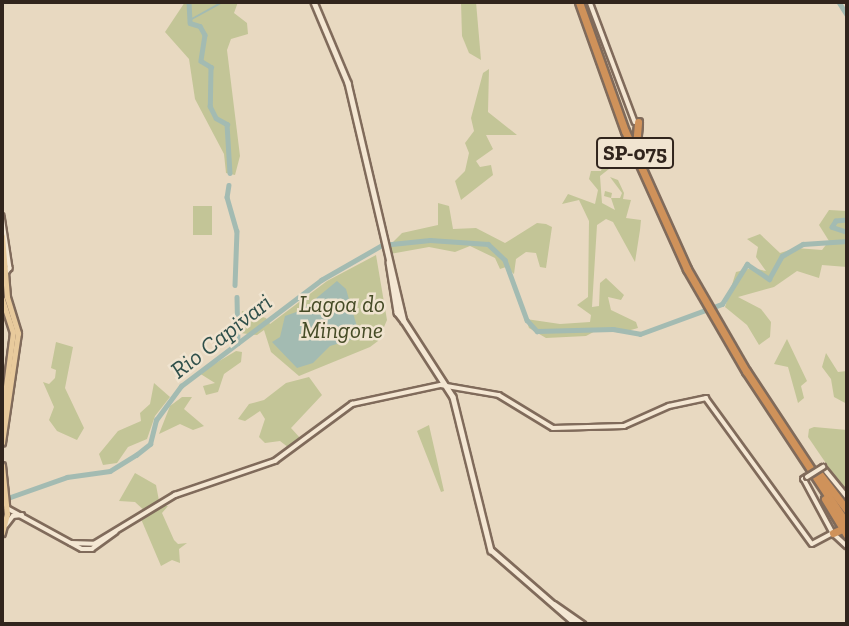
<!DOCTYPE html>
<style>
body{margin:0}
#map{position:relative;width:849px;height:626px;overflow:hidden;background:#e8d9c1;font-family:"Zilla Slab",serif}
div>[style]{position:absolute}
.green>*{inset:0;background:#c3c597}
.water>*{inset:0;background:#a3bbb2}
.stream>*{height:2px;margin:-1px;padding:0 1px;transform-origin:1px;border-radius:1px;background:#a3bbb2}
.river>*{height:4.5px;margin:-2.25px;padding:0 2.25px;transform-origin:2.25px;border-radius:2.25px;background:#a3bbb2}
.roads{filter:drop-shadow(2px 0 #806b5b) drop-shadow(-2px 0 #806b5b) drop-shadow(0 2px #806b5b) drop-shadow(0 -2px #806b5b)}
.tertiary>*{height:3.5px;margin:-1.75px;padding:0 1.75px;transform-origin:1.75px;border-radius:1.75px;background:#f4e7d3}
.secondary>*{height:4.5px;margin:-2.25px;padding:0 2.25px;transform-origin:2.25px;border-radius:2.25px;background:#f4e7d3}
.primary>*{height:5px;margin:-2.5px;padding:0 2.5px;transform-origin:2.5px;border-radius:2.5px;background:#e8ca9c}
.motorway>*{height:7px;margin:-3.5px;padding:0 3.5px;transform-origin:3.5px;border-radius:3.5px;background:#cf925a}
.bridges{filter:drop-shadow(2px 0 #806b5b) drop-shadow(-2px 0 #806b5b) drop-shadow(0 2px #806b5b) drop-shadow(0 -2px #806b5b)}
.tertiary-bridge>*{height:3.5px;margin:-1.75px;padding:0 1.75px;transform-origin:1.75px;border-radius:1.75px;background:#f4e7d3}
span{translate:-50% -50%;white-space:nowrap;text-align:center;line-height:1.15;-webkit-text-stroke:5px #f0e4d0;paint-order:stroke}
.shield-label span{padding:2px 5px;background:#f0e4d0;border:2px solid;border-radius:5px;-webkit-text-stroke-width:0}
.shield-label{font-size:21px;color:#31251d;font-weight:700}
.park-label{font-size:23px;color:#454b26;font-style:italic}
.water-label{font-size:24px;color:#2e4f4a;font-style:italic}
.frame{position:absolute;inset:0;border:4px solid #31251d;pointer-events:none}
</style>
<div id="map">
<div class="green">
<div style="clip-path:polygon(185px 2px,238px 2px,234px 13px,247px 23px,248px 34px,231px 39px,227px 50px,240px 156px,235px 175px,226px 173px,224px 154px,195px 99px,189px 59px,165px 32px)"></div>
<div style="clip-path:polygon(461px 2px,476px 2px,481px 60px,469px 53px,462px 36px)"></div>
<div style="clip-path:polygon(489px 69px,488px 112px,517px 135px,486px 135px,493px 149px,476px 161px,480px 167px,491px 165px,493px 175px,461px 200px,455px 181px,465px 171px,469px 153px,465px 143px,474px 131px,471px 118px,483px 73px)"></div>
<div style="clip-path:polygon(603px 165px,609px 169px,600px 176px,602px 203px,615px 210px,611px 198px,604px 196px,605px 191px,612px 193px,611px 198px,620px 198px,622px 193px,610px 177px,618px 180px,624px 193px,623px 199px,631px 200px,626px 218px,641px 220px,640px 230px,635px 262px,613px 222px,606px 219px,597px 225px,592px 307px,599px 306px,600px 283px,606px 278px,624px 295px,621px 300px,608px 297px,611px 310px,636px 322px,638px 328px,620px 333px,601px 328px,586px 336px,546px 338px,529px 328px,526px 319px,560px 324px,590px 322px,591px 315px,577px 305px,588px 297px,589px 221px,579px 200px,562px 204px,568px 194px,595px 204px,598px 190px,589px 179px,591px 171px,601px 171px)"></div>
<div style="clip-path:polygon(438px 203px,449px 206px,453px 229px,476px 228px,505px 243px,537px 223px,546px 224px,552px 227px,546px 268px,540px 267px,536px 253px,526px 252px,516px 259px,514px 274px,506px 267px,500px 269px,495px 258px,470px 246px,455px 252px,429px 247px,390px 254px,389px 246px,402px 233px,438px 225px)"></div>
<div style="clip-path:polygon(193px 206px,212px 206px,212px 235px,193px 235px)"></div>
<div style="clip-path:polygon(829px 210px,847px 211px,847px 267px,822px 265px,819px 278px,797px 271px,774px 287px,738px 297px,761px 309px,771px 322px,770px 337px,759px 345px,747px 325px,725px 307px,736px 272px,752px 268px,766px 271px,756px 257px,758px 247px,747px 239px,760px 234px,780px 253px,796px 248px,822px 250px,829px 241px,819px 225px)"></div>
<div style="clip-path:polygon(376px 255px,387px 320px,378px 341px,370px 347px,299px 376px,271px 352px,264px 330px,257px 335px,240px 333px,242px 311px,266px 318px,270px 324px,327px 281px)"></div>
<div style="clip-path:polygon(787px 339px,807px 381px,801px 386px,804px 398px,798px 403px,788px 367px,774px 364px)"></div>
<div style="clip-path:polygon(56px 342px,73px 347px,65px 388px,84px 428px,77px 440px,57px 431px,49px 420px,54px 407px,43px 382px,49px 384px,55px 378px,56px 370px,51px 368px)"></div>
<div style="clip-path:polygon(236px 351px,242px 352px,241px 362px,224px 374px,218px 392px,206px 395px,203px 386px,215px 383px,199px 373px)"></div>
<div style="clip-path:polygon(826px 353px,838px 372px,847px 371px,847px 404px,834px 397px,831px 379px,822px 367px)"></div>
<div style="clip-path:polygon(309px 377px,322px 395px,291px 428px,301px 439px,293px 451px,280px 441px,265px 443px,259px 437px,265px 419px,260px 411px,245px 421px,238px 419px,249px 404px,264px 400px,286px 383px)"></div>
<div style="clip-path:polygon(154px 383px,170px 397px,155px 416px,147px 439px,128px 447px,117px 463px,103px 465px,99px 454px,118px 431px,141px 421px,140px 413px,150px 404px)"></div>
<div style="clip-path:polygon(182px 397px,192px 397px,184px 409px,204px 426px,193px 430px,180px 424px,159px 434px,170px 406px)"></div>
<div style="clip-path:polygon(429px 425px,431px 434px,444px 491px,441px 492px,417px 431px)"></div>
<div style="clip-path:polygon(814px 427px,847px 430px,847px 494px,808px 437px,809px 429px)"></div>
<div style="clip-path:polygon(135px 473px,156px 485px,160px 506px,168px 506px,162px 513px,174px 540px,178px 544px,187px 543px,179px 549px,180px 563px,172px 560px,161px 566px,141px 519px,147px 513px,135px 502px,119px 501px)"></div>
</div>
<div class="water">
<div style="clip-path:polygon(337px 281px,346px 289px,360px 337px,330px 346px,313px 363px,297px 368px,272px 342px,280px 337px,285px 316px,302px 310px)"></div>
</div>
<div class="stream">
<div style="left:190px;top:20px;width:38px;rotate:-29deg"></div>
</div>
<div class="river">
<div style="left:189px;top:2px;width:21px;rotate:87deg"></div>
<div style="left:190px;top:23px;width:10px;rotate:17deg"></div>
<div style="left:200px;top:26px;width:10px;rotate:61deg"></div>
<div style="left:205px;top:35px;width:26px;rotate:99deg"></div>
<div style="left:201px;top:61px;width:12px;rotate:31deg"></div>
<div style="left:211px;top:67px;width:39px;rotate:91deg"></div>
<div style="left:210px;top:106px;width:13px;rotate:63deg"></div>
<div style="left:216px;top:118px;width:13px;rotate:29deg"></div>
<div style="left:227px;top:124px;width:49px;rotate:86.5deg"></div>
<div style="left:839px;top:2px;width:15px;rotate:58deg"></div>
<div style="left:229px;top:185px;width:12px;rotate:99deg"></div>
<div style="left:227px;top:197px;width:35px;rotate:74deg"></div>
<div style="left:237px;top:231px;width:54px;rotate:92.1deg"></div>
<div style="left:847px;top:220px;width:11px;rotate:175deg"></div>
<div style="left:836px;top:221px;width:7px;rotate:124deg"></div>
<div style="left:832px;top:227px;width:16px;rotate:18deg"></div>
<div style="left:237px;top:297px;width:46px;rotate:88.8deg"></div>
<div style="left:2px;top:500px;width:69px;rotate:-19.5deg"></div>
<div style="left:67px;top:477px;width:43px;rotate:-7.9deg"></div>
<div style="left:110px;top:471px;width:31px;rotate:-32deg"></div>
<div style="left:136px;top:455px;width:18px;rotate:-38deg"></div>
<div style="left:150px;top:444px;width:25px;rotate:-76deg"></div>
<div style="left:156px;top:420px;width:42px;rotate:-53.7deg"></div>
<div style="left:181px;top:386px;width:176px;rotate:-37.1deg"></div>
<div style="left:321px;top:280px;width:70px;rotate:-29.8deg"></div>
<div style="left:382px;top:245px;width:48px;rotate:-5.9deg"></div>
<div style="left:430px;top:240px;width:58px;rotate:3.9deg"></div>
<div style="left:488px;top:244px;width:23px;rotate:43deg"></div>
<div style="left:505px;top:260px;width:64px;rotate:69.9deg"></div>
<div style="left:527px;top:320px;width:15px;rotate:48deg"></div>
<div style="left:537px;top:331px;width:76px;rotate:-1.5deg"></div>
<div style="left:613px;top:329px;width:27px;rotate:10deg"></div>
<div style="left:640px;top:334px;width:87px;rotate:-20.1deg"></div>
<div style="left:722px;top:304px;width:47px;rotate:-58deg"></div>
<div style="left:747px;top:264px;width:27px;rotate:34deg"></div>
<div style="left:769px;top:279px;width:26px;rotate:-61deg"></div>
<div style="left:782px;top:256px;width:24px;rotate:-30deg"></div>
<div style="left:803px;top:244px;width:44px;rotate:-3.9deg"></div>
</div>
<div class="roads">
<div class="tertiary">
<div style="left:590px;top:2px;width:128px;rotate:69.4deg"></div>
<div style="left:2px;top:216px;width:53px;rotate:81.3deg"></div>
<div style="left:10px;top:268px;width:9px;rotate:126deg"></div>
<div style="left:823px;top:467px;width:38px;rotate:51deg"></div>
<div style="left:807px;top:477px;width:4px;rotate:146deg"></div>
<div style="left:804px;top:479px;width:61px;rotate:61.8deg"></div>
<div style="left:833px;top:533px;width:19px;rotate:43deg"></div>
<div style="left:7px;top:508px;width:85px;rotate:28.7deg"></div>
<div style="left:82px;top:549px;width:10px"></div>
<div style="left:92px;top:549px;width:29px;rotate:-36deg"></div>
<div style="left:6px;top:525px;width:11px;rotate:-52deg"></div>
<div style="left:13px;top:516px;width:9px;rotate:-6deg"></div>
<div style="left:71px;top:543px;width:23px;rotate:2deg"></div>
<div style="left:94px;top:544px;width:95px;rotate:-31.2deg"></div>
<div style="left:175px;top:495px;width:106px;rotate:-18.8deg"></div>
<div style="left:275px;top:461px;width:96px;rotate:-36.5deg"></div>
<div style="left:352px;top:404px;width:91px;rotate:-12.1deg"></div>
<div style="left:441px;top:385px;width:59px;rotate:9.8deg"></div>
<div style="left:499px;top:395px;width:63px;rotate:31.4deg"></div>
<div style="left:553px;top:428px;width:71px;rotate:-1.6deg"></div>
<div style="left:624px;top:426px;width:49px;rotate:-24deg"></div>
<div style="left:669px;top:406px;width:38px;rotate:-12deg"></div>
<div style="left:706px;top:398px;width:180px;rotate:54deg"></div>
<div style="left:812px;top:544px;width:24px;rotate:-28deg"></div>
</div>
<div class="secondary">
<div style="left:314px;top:2px;width:88px;rotate:67.2deg"></div>
<div style="left:348px;top:83px;width:244px;rotate:76.8deg"></div>
<div style="left:404px;top:321px;width:90px;rotate:57.2deg"></div>
<div style="left:453px;top:397px;width:158px;rotate:76.1deg"></div>
<div style="left:491px;top:550px;width:113px;rotate:41deg"></div>
<div style="left:389px;top:262px;width:51px;rotate:80.9deg"></div>
<div style="left:397px;top:312px;width:10px;rotate:53deg"></div>
<div style="left:554px;top:604px;width:35px;rotate:35deg"></div>
</div>
<div class="primary">
<div style="left:2px;top:236px;width:61px;rotate:85.3deg"></div>
<div style="left:7px;top:297px;width:38px;rotate:73deg"></div>
<div style="left:18px;top:333px;width:111px;rotate:98.3deg"></div>
<div style="left:2px;top:299px;width:35px;rotate:72deg"></div>
<div style="left:13px;top:332px;width:86px;rotate:97.4deg"></div>
<div style="left:2px;top:465px;width:49px;rotate:84.2deg"></div>
<div style="left:7px;top:514px;width:20px;rotate:105deg"></div>
</div>
<div class="motorway">
<div style="left:579px;top:2px;width:137px;rotate:70.4deg"></div>
<div style="left:625px;top:131px;width:151px;rotate:65.8deg"></div>
<div style="left:687px;top:269px;width:118px;rotate:60deg"></div>
<div style="left:746px;top:371px;width:183px;rotate:56.6deg"></div>
<div style="left:636px;top:146px;width:24px;rotate:-85deg"></div>
<div style="left:818px;top:472px;width:48px;rotate:52.7deg"></div>
<div style="left:825px;top:499px;width:42px;rotate:58.6deg"></div>
<div style="left:833px;top:533px;width:10px;rotate:-24deg"></div>
</div>
</div>
<div class="bridges">
<div class="tertiary-bridge">
<div style="left:807px;top:477px;width:19px;rotate:-32deg"></div>
</div>
</div>
<div class="shield-label">
<span style="left:635px;top:153px">SP-075</span>
</div>
<div class="park-label">
<span style="left:342px;top:317px">Lagoa do<br>Mingone</span>
</div>
<div class="water-label">
<span style="left:221px;top:336px;rotate:-38deg">Rio Capivari</span>
</div>
<div class="frame"></div>
</div>
